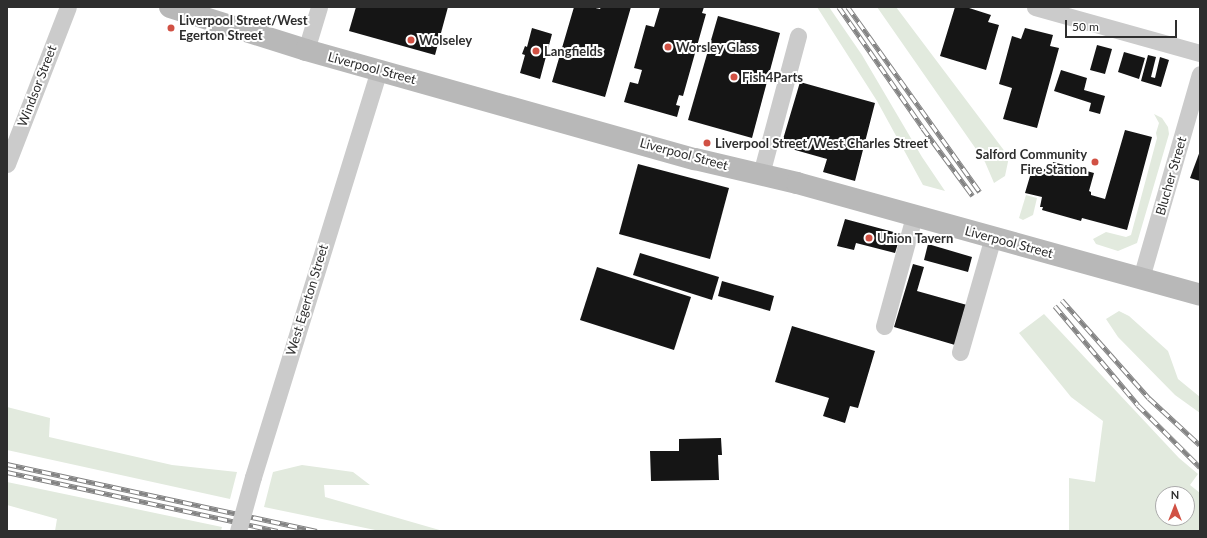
<!DOCTYPE html>
<style>
body{margin:0}
#map{position:relative;width:1207px;height:538px;overflow:hidden;background:#fff;font-family:Lato,sans-serif}
div>[style]{position:absolute}
.green>*{inset:0;background:#e2eade}
.building>*{inset:0;background:#151515}
.street>*{height:17px;margin:-8.5px;padding:0 8.5px;transform-origin:8.5px;border-radius:8.5px;background:#cbcbcb}
.secondary>*{height:22px;margin:-11px;padding:0 11px;transform-origin:11px;border-radius:11px;background:#b8b8b8}
.rail>*{height:4.5px;margin-top:-2.25px;transform-origin:0;background:repeating-linear-gradient(90deg,#fff 0 9px,#838383 0 18px);box-sizing:border-box;border-block:1px solid #838383}
.street-bridge>*{height:17px;margin:-8.5px;padding:0 8.5px;transform-origin:8.5px;border-radius:8.5px;background:#cbcbcb}
.dots>*{width:11px;height:11px;translate:-50% -50%;box-sizing:border-box;border:2px solid #fff;border-radius:50%}
span{translate:-50% -50%;white-space:nowrap;text-align:center;line-height:1.15;-webkit-text-stroke:4px #fff;paint-order:stroke}
.poi-label{font-size:13px;color:#2e2e2e;font-weight:700}
.left{translate:0 -50%;text-align:left}
.right{translate:-100% -50%;text-align:right}
.street-label{font-size:13px;color:#2e2e2e}
.frame{position:absolute;inset:0;border:8px solid #2e2e2e;pointer-events:none}
.north{position:absolute;left:1155px;top:486px;width:40px;height:40px;box-sizing:border-box;background:#fff;border:1px solid #ababab;border-radius:50%;rotate:0deg;font-size:11px;font-weight:700;line-height:16px;text-align:center;color:#2e2e2e}
.north::after{content:'';display:block;margin:auto;width:14px;height:18px;background:#d15144;clip-path:polygon(50% 0,100% 100%,50% 72%,0 100%)}
.scale{position:absolute;left:1065px;top:20px;width:112px;height:18px;box-sizing:border-box;border:2px solid #2e2e2e;border-top:0;padding-left:5px;font-size:12px;line-height:14px;white-space:nowrap;color:#2e2e2e;-webkit-text-stroke:3px #fff;paint-order:stroke}
</style>
<div id="map">
<div class="green">
<div style="clip-path:polygon(817px 7px,829px 7px,862px 55px,922px 157px,945px 191px,923px 185px,877px 101px)"></div>
<div style="clip-path:polygon(877px 7px,896px 7px,1009px 157px,1005px 176px,994px 183px,985px 162px)"></div>
<div style="clip-path:polygon(1154px 114px,1162px 118px,1168px 127px,1169px 134px,1137px 243px,1118px 251px,1096px 244px,1093px 239px,1106px 232px,1126px 237px,1131px 235px,1157px 138px,1156px 133px,1159px 123px)"></div>
<div style="clip-path:polygon(1026px 195px,1037px 198px,1033px 215px,1023px 220px,1019px 218px)"></div>
<div style="clip-path:polygon(1119px 311px,1129px 316px,1168px 351px,1178px 379px,1200px 397px,1200px 413px,1175px 395px,1118px 337px,1106px 319px)"></div>
<div style="clip-path:polygon(evenodd,1044px 314px,1179px 458px,1198px 474px,1190px 485px,1200px 493px,1200px 531px,1069px 531px,1069px 478px,1095px 482px,1103px 421px,1071px 397px,1019px 333px,1044px 314px,1163px 494px,1187px 494px,1187px 518px,1163px 518px,1163px 494px)"></div>
<div style="clip-path:polygon(7px 407px,50px 418px,49px 437px,172px 465px,237px 472px,230px 499px,7px 450px)"></div>
<div style="clip-path:polygon(302px 465px,353px 472px,370px 485px,324px 485px,325px 497px,443px 531px,380px 531px,264px 507px,273px 472px)"></div>
<div style="clip-path:polygon(7px 483px,7px 482px,222px 527px,221px 531px,55px 531px,57px 519px,7px 505px)"></div>
</div>
<div class="building">
<div style="clip-path:polygon(356px 7px,448px 7px,435px 55px,349px 31px)"></div>
<div style="clip-path:polygon(574px 7px,591px 7px,600px 9px,601px 7px,631px 7px,605px 97px,552px 82px)"></div>
<div style="clip-path:polygon(660px 7px,704px 7px,702px 13px,706px 14px,683px 96px,679px 95px,676px 105px,680px 106px,677px 117px,624px 102px,630px 82px,638px 84px,642px 70px,634px 68px,646px 25px,654px 27px)"></div>
<div style="clip-path:polygon(955px 7px,966px 7px,991px 15px,988px 22px,999px 25px,986px 70px,940px 56px)"></div>
<div style="clip-path:polygon(718px 16px,780px 33px,752px 138px,688px 120px)"></div>
<div style="clip-path:polygon(532px 28px,552px 34px,540px 79px,520px 73px,525px 55px,522px 54px,525px 46px,527px 47px)"></div>
<div style="clip-path:polygon(1025px 28px,1053px 35px,1050px 46px,1059px 48px,1037px 128px,1003px 119px,1012px 88px,999px 84px,1012px 36px,1021px 39px)"></div>
<div style="clip-path:polygon(1097px 45px,1112px 49px,1105px 74px,1090px 70px)"></div>
<div style="clip-path:polygon(1124px 52px,1145px 58px,1139px 79px,1118px 72px)"></div>
<div style="clip-path:polygon(1148px 55px,1156px 57px,1151px 77px,1155px 78px,1160px 57px,1169px 60px,1161px 87px,1141px 81px)"></div>
<div style="clip-path:polygon(1061px 70px,1087px 78px,1084px 90px,1105px 96px,1100px 114px,1089px 111px,1091px 103px,1054px 91px)"></div>
<div style="clip-path:polygon(800px 82px,875px 103px,855px 181px,823px 172px,827px 159px,781px 146px)"></div>
<div style="clip-path:polygon(1125px 130px,1152px 137px,1127px 230px,1082px 218px,1081px 221px,1042px 210px,1043px 207px,1040px 207px,1042px 197px,1025px 193px,1033px 166px,1051px 171px,1053px 162px,1094px 173px,1089px 191px,1091px 192px,1091px 195px,1105px 199px)"></div>
<div style="clip-path:polygon(1200px 151px,1200px 181px,1190px 178px)"></div>
<div style="clip-path:polygon(638px 164px,729px 188px,710px 259px,619px 234px)"></div>
<div style="clip-path:polygon(845px 219px,901px 234px,895px 253px,856px 243px,854px 250px,837px 246px)"></div>
<div style="clip-path:polygon(928px 244px,972px 257px,968px 272px,924px 260px)"></div>
<div style="clip-path:polygon(640px 253px,719px 277px,712px 300px,633px 275px)"></div>
<div style="clip-path:polygon(913px 264px,924px 267px,917px 291px,967px 305px,955px 345px,894px 327px)"></div>
<div style="clip-path:polygon(597px 267px,691px 297px,674px 350px,580px 320px)"></div>
<div style="clip-path:polygon(722px 281px,774px 296px,770px 311px,718px 296px)"></div>
<div style="clip-path:polygon(792px 326px,875px 351px,858px 408px,850px 406px,845px 423px,823px 416px,829px 398px,775px 382px)"></div>
<div style="clip-path:polygon(721px 438px,722px 455px,718px 455px,719px 480px,651px 481px,650px 451px,679px 451px,679px 439px)"></div>
</div>
<div class="street">
<div style="left:1035px;top:7px;width:171px;rotate:15.6deg"></div>
<div style="left:306px;top:50px;width:45px;rotate:-73.2deg"></div>
<div style="left:7px;top:164px;width:168px;rotate:-68.8deg"></div>
<div style="left:761px;top:174px;width:143px;rotate:-75deg"></div>
<div style="left:1141px;top:278px;width:212px;rotate:-73.9deg"></div>
<div style="left:884px;top:326px;width:114px;rotate:-74.7deg"></div>
<div style="left:960px;top:352px;width:120px;rotate:-74deg"></div>
<div style="left:253px;top:477px;width:426px;rotate:-72.8deg"></div>
</div>
<div class="secondary">
<div style="left:170px;top:7px;width:143px;rotate:17.5deg"></div>
<div style="left:306px;top:50px;width:404px;rotate:15.7deg"></div>
<div style="left:695px;top:159px;width:105px;rotate:13.2deg"></div>
<div style="left:797px;top:183px;width:418px;rotate:15.5deg"></div>
</div>
<div class="rail">
<div style="left:839px;top:7px;width:147px;rotate:55.2deg"></div>
<div style="left:923px;top:128px;width:84px;rotate:53.7deg"></div>
<div style="left:848px;top:7px;width:227px;rotate:54.5deg"></div>
<div style="left:1062px;top:300px;width:131px;rotate:48.4deg"></div>
<div style="left:1149px;top:398px;width:69px;rotate:42.7deg"></div>
<div style="left:1055px;top:306px;width:129px;rotate:50deg"></div>
<div style="left:1138px;top:405px;width:88px;rotate:45deg"></div>
<div style="left:7px;top:464px;width:317px;rotate:12.2deg"></div>
<div style="left:7px;top:472px;width:277px;rotate:12.3deg"></div>
</div>
<div class="street-bridge">
<div style="left:238px;top:531px;width:56px;rotate:-74.5deg"></div>
</div>
<div class="dots">
<div style="left:171px;top:28px;background:#d15144"></div>
<div style="left:411px;top:40px;background:#d15144"></div>
<div style="left:668px;top:47px;background:#d15144"></div>
<div style="left:536px;top:51px;background:#d15144"></div>
<div style="left:734px;top:77px;background:#d15144"></div>
<div style="left:707px;top:143px;background:#d15144"></div>
<div style="left:1095px;top:162px;background:#d15144"></div>
<div style="left:869px;top:238px;background:#d15144"></div>
</div>
<div class="poi-label">
<span class="left" style="left:179px;top:28px">Liverpool Street/West<br>Egerton Street</span>
<span class="left" style="left:419px;top:40px">Wolseley</span>
<span class="left" style="left:676px;top:47px">Worsley Glass</span>
<span class="left" style="left:544px;top:51px">Langfields</span>
<span class="left" style="left:742px;top:77px">Fish4Parts</span>
<span class="left" style="left:715px;top:143px">Liverpool Street/West Charles Street</span>
<span class="right" style="left:1087px;top:162px">Salford Community<br>Fire Station</span>
<span class="left" style="left:877px;top:238px">Union Tavern</span>
</div>
<div class="street-label">
<span style="left:372px;top:68px;rotate:15deg">Liverpool Street</span>
<span style="left:37px;top:86px;rotate:-69deg">Windsor Street</span>
<span style="left:684px;top:154px;rotate:15deg">Liverpool Street</span>
<span style="left:1171px;top:176px;rotate:-74deg">Blucher Street</span>
<span style="left:1009px;top:242px;rotate:15deg">Liverpool Street</span>
<span style="left:307px;top:300px;rotate:-73deg">West Egerton Street</span>
</div>
<div class="frame"></div>
<div class="north">N</div>
<div class="scale">50 m</div>
</div>
